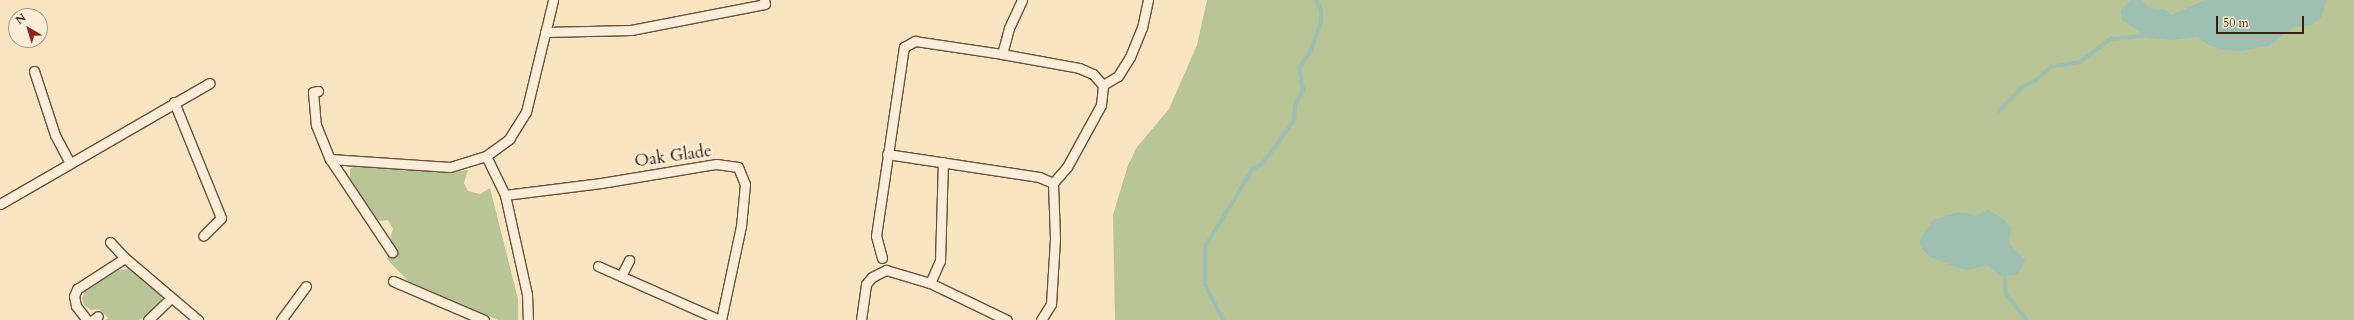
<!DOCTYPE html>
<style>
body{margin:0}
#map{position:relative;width:2354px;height:320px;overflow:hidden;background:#f9e4c1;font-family:Cardo,serif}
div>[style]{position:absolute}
.green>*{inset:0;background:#b9c596}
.water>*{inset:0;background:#9ebfb1}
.stream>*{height:3.5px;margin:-1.75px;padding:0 1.75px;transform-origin:1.75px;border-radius:1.75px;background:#9ebfb1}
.roads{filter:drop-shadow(1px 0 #66523e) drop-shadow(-1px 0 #66523e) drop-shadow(0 1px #66523e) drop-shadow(0 -1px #66523e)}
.minor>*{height:9px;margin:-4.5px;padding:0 4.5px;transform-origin:4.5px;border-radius:4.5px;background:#fbedd7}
span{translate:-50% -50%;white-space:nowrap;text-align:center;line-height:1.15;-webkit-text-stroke:4px #fbedd7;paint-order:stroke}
.street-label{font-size:17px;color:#352112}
.north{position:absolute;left:8px;top:8px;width:40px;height:40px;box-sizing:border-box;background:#fbedd7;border:1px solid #ac9b88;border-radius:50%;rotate:322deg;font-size:11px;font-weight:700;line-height:16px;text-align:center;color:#352112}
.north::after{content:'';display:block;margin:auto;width:14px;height:18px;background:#8f2418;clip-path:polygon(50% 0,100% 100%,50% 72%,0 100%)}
.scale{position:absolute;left:2216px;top:16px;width:88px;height:18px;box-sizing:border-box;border:2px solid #352112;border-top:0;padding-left:5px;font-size:12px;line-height:14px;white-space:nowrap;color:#352112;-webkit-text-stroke:3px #fbedd7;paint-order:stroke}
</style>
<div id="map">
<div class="green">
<i style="clip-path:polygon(1207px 0,2354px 0,2354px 320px,1115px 320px,1113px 215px,1128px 165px,1137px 147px,1169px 109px,1197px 45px)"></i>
<i style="clip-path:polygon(374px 164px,440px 173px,468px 170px,464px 183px,468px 191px,480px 194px,490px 188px,518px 299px,518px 320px,498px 320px,409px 282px,387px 259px,392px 249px,391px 235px,393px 229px,388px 220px,380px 221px,373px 217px,350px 178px,350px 169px,357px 165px)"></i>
<i style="clip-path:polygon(129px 269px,134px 270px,162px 295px,161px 303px,152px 312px,139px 320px,106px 320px,108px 318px,99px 309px,91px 310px,84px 305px,82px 298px,85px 291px,119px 270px)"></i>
</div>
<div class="water">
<i style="clip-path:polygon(2131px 0,2142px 0,2150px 8px,2164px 9px,2172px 15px,2205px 0,2327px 0,2321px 18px,2312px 25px,2294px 27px,2269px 46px,2240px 51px,2224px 50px,2207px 44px,2198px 37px,2172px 40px,2148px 38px,2122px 20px,2121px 10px)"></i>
<i style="clip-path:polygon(1988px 210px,2003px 219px,2011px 228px,2009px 243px,2025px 260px,2021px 270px,2016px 275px,2001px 276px,1987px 265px,1968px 270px,1961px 269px,1930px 257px,1920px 246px,1920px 239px,1933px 220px,1955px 213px,1964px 212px,1975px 216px)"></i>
</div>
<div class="stream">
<i style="left:1999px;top:111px;width:33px;rotate:-46deg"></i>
<i style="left:2022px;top:87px;width:14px;rotate:-25deg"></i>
<i style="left:2035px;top:81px;width:21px;rotate:-41deg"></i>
<i style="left:2051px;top:67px;width:29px;rotate:-10deg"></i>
<i style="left:2080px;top:62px;width:39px;rotate:-37deg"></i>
<i style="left:2111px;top:39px;width:33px;rotate:-5deg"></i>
<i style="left:2005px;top:277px;width:17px;rotate:87deg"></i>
<i style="left:2006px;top:294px;width:33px;rotate:51deg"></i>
<i style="left:1223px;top:320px;width:39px;rotate:-117deg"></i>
<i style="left:1205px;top:285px;width:38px;rotate:-90deg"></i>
<i style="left:1205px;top:247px;width:92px;rotate:-58.4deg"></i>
<i style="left:1253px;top:169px;width:12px;rotate:-31deg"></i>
<i style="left:1263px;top:163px;width:52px;rotate:-53.6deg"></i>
<i style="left:1294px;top:121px;width:16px;rotate:-86deg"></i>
<i style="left:1295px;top:105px;width:17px;rotate:-62deg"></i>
<i style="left:1303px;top:90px;width:22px;rotate:-100deg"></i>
<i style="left:1299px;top:68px;width:19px;rotate:-54deg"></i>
<i style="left:1310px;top:53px;width:33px;rotate:-70deg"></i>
<i style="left:1321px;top:22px;width:11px;rotate:-90deg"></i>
<i style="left:1321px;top:11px;width:12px;rotate:-114deg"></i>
</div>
<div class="roads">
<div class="minor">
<i style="left:1022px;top:0;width:31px;rotate:115deg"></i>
<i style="left:1009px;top:28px;width:27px;rotate:105deg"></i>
<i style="left:1002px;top:54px;width:78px;rotate:10.3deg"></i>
<i style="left:1079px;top:68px;width:15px;rotate:23deg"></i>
<i style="left:1093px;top:74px;width:15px;rotate:48deg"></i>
<i style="left:1103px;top:85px;width:17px;rotate:-31deg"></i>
<i style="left:1118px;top:76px;width:22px;rotate:-58deg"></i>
<i style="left:1130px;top:57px;width:31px;rotate:-68deg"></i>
<i style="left:1142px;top:28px;width:29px;rotate:-78deg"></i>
<i style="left:545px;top:32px;width:86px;rotate:-1.3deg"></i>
<i style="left:631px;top:30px;width:136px;rotate:-11deg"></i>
<i style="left:765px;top:4px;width:4px;rotate:-104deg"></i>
<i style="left:34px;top:71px;width:67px;rotate:71.8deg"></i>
<i style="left:55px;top:135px;width:32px;rotate:62deg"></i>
<i style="left:318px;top:91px;width:5px;rotate:169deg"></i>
<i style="left:313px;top:92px;width:33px;rotate:85deg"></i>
<i style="left:316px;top:125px;width:37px;rotate:68deg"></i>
<i style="left:330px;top:159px;width:120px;rotate:3.8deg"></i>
<i style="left:450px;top:167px;width:38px;rotate:-17deg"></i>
<i style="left:486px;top:156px;width:29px;rotate:-36deg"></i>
<i style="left:509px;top:139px;width:32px;rotate:-58deg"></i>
<i style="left:526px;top:112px;width:115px;rotate:-76.4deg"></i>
<i style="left:174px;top:102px;width:125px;rotate:67.9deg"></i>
<i style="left:221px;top:218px;width:25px;rotate:135deg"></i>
<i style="left:887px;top:154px;width:154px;rotate:8.6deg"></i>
<i style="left:1039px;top:177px;width:15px;rotate:23deg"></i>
<i style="left:486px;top:156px;width:43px;rotate:64deg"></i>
<i style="left:505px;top:195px;width:101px;rotate:77.5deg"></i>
<i style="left:527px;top:294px;width:26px;rotate:88deg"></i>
<i style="left:330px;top:159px;width:112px;rotate:56.3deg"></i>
<i style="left:505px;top:195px;width:97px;rotate:-7.1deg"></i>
<i style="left:601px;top:183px;width:117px;rotate:-9.4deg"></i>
<i style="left:716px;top:164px;width:22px;rotate:8deg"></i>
<i style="left:738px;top:167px;width:18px;rotate:68deg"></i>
<i style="left:745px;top:184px;width:42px;rotate:95.4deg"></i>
<i style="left:741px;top:226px;width:96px;rotate:102deg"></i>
<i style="left:0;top:204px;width:242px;rotate:-30deg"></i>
<i style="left:110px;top:242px;width:22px;rotate:47deg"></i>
<i style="left:125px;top:258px;width:96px;rotate:40.3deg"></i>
<i style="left:882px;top:258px;width:23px;rotate:-105deg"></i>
<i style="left:876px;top:236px;width:191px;rotate:-81.6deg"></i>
<i style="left:904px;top:47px;width:13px;rotate:-29deg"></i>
<i style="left:915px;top:41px;width:88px;rotate:8.5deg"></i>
<i style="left:598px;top:266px;width:133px;rotate:23.9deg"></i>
<i style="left:621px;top:276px;width:18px;rotate:-63deg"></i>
<i style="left:393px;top:281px;width:99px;rotate:23.2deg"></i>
<i style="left:930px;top:283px;width:24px;rotate:-66deg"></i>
<i style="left:940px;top:261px;width:99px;rotate:-88.3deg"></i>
<i style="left:87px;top:320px;width:18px;rotate:-128deg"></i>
<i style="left:76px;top:306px;width:10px;rotate:-101deg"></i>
<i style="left:74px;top:296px;width:8px;rotate:-67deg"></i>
<i style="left:77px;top:289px;width:57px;rotate:-32.9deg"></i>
<i style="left:93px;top:320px;width:6px;rotate:-39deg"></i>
<i style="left:148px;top:320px;width:32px;rotate:-44deg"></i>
<i style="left:281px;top:320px;width:42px;rotate:-53.7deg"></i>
<i style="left:861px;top:320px;width:36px;rotate:-82deg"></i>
<i style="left:866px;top:284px;width:9px;rotate:-49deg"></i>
<i style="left:872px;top:277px;width:16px;rotate:-27deg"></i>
<i style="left:886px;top:270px;width:46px;rotate:16.5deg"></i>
<i style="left:930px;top:283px;width:85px;rotate:25.7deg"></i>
<i style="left:1041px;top:320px;width:19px;rotate:-58deg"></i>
<i style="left:1051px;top:304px;width:66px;rotate:-86.5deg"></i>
<i style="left:1055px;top:238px;width:55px;rotate:-92.1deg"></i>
<i style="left:1053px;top:183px;width:21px;rotate:-49deg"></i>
<i style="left:1067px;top:167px;width:71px;rotate:-61.3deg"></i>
<i style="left:1101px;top:105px;width:20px;rotate:-84deg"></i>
</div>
</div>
<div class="street-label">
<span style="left:673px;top:156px;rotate:-8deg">Oak Glade</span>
</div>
<div class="north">N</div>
<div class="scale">50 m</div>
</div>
